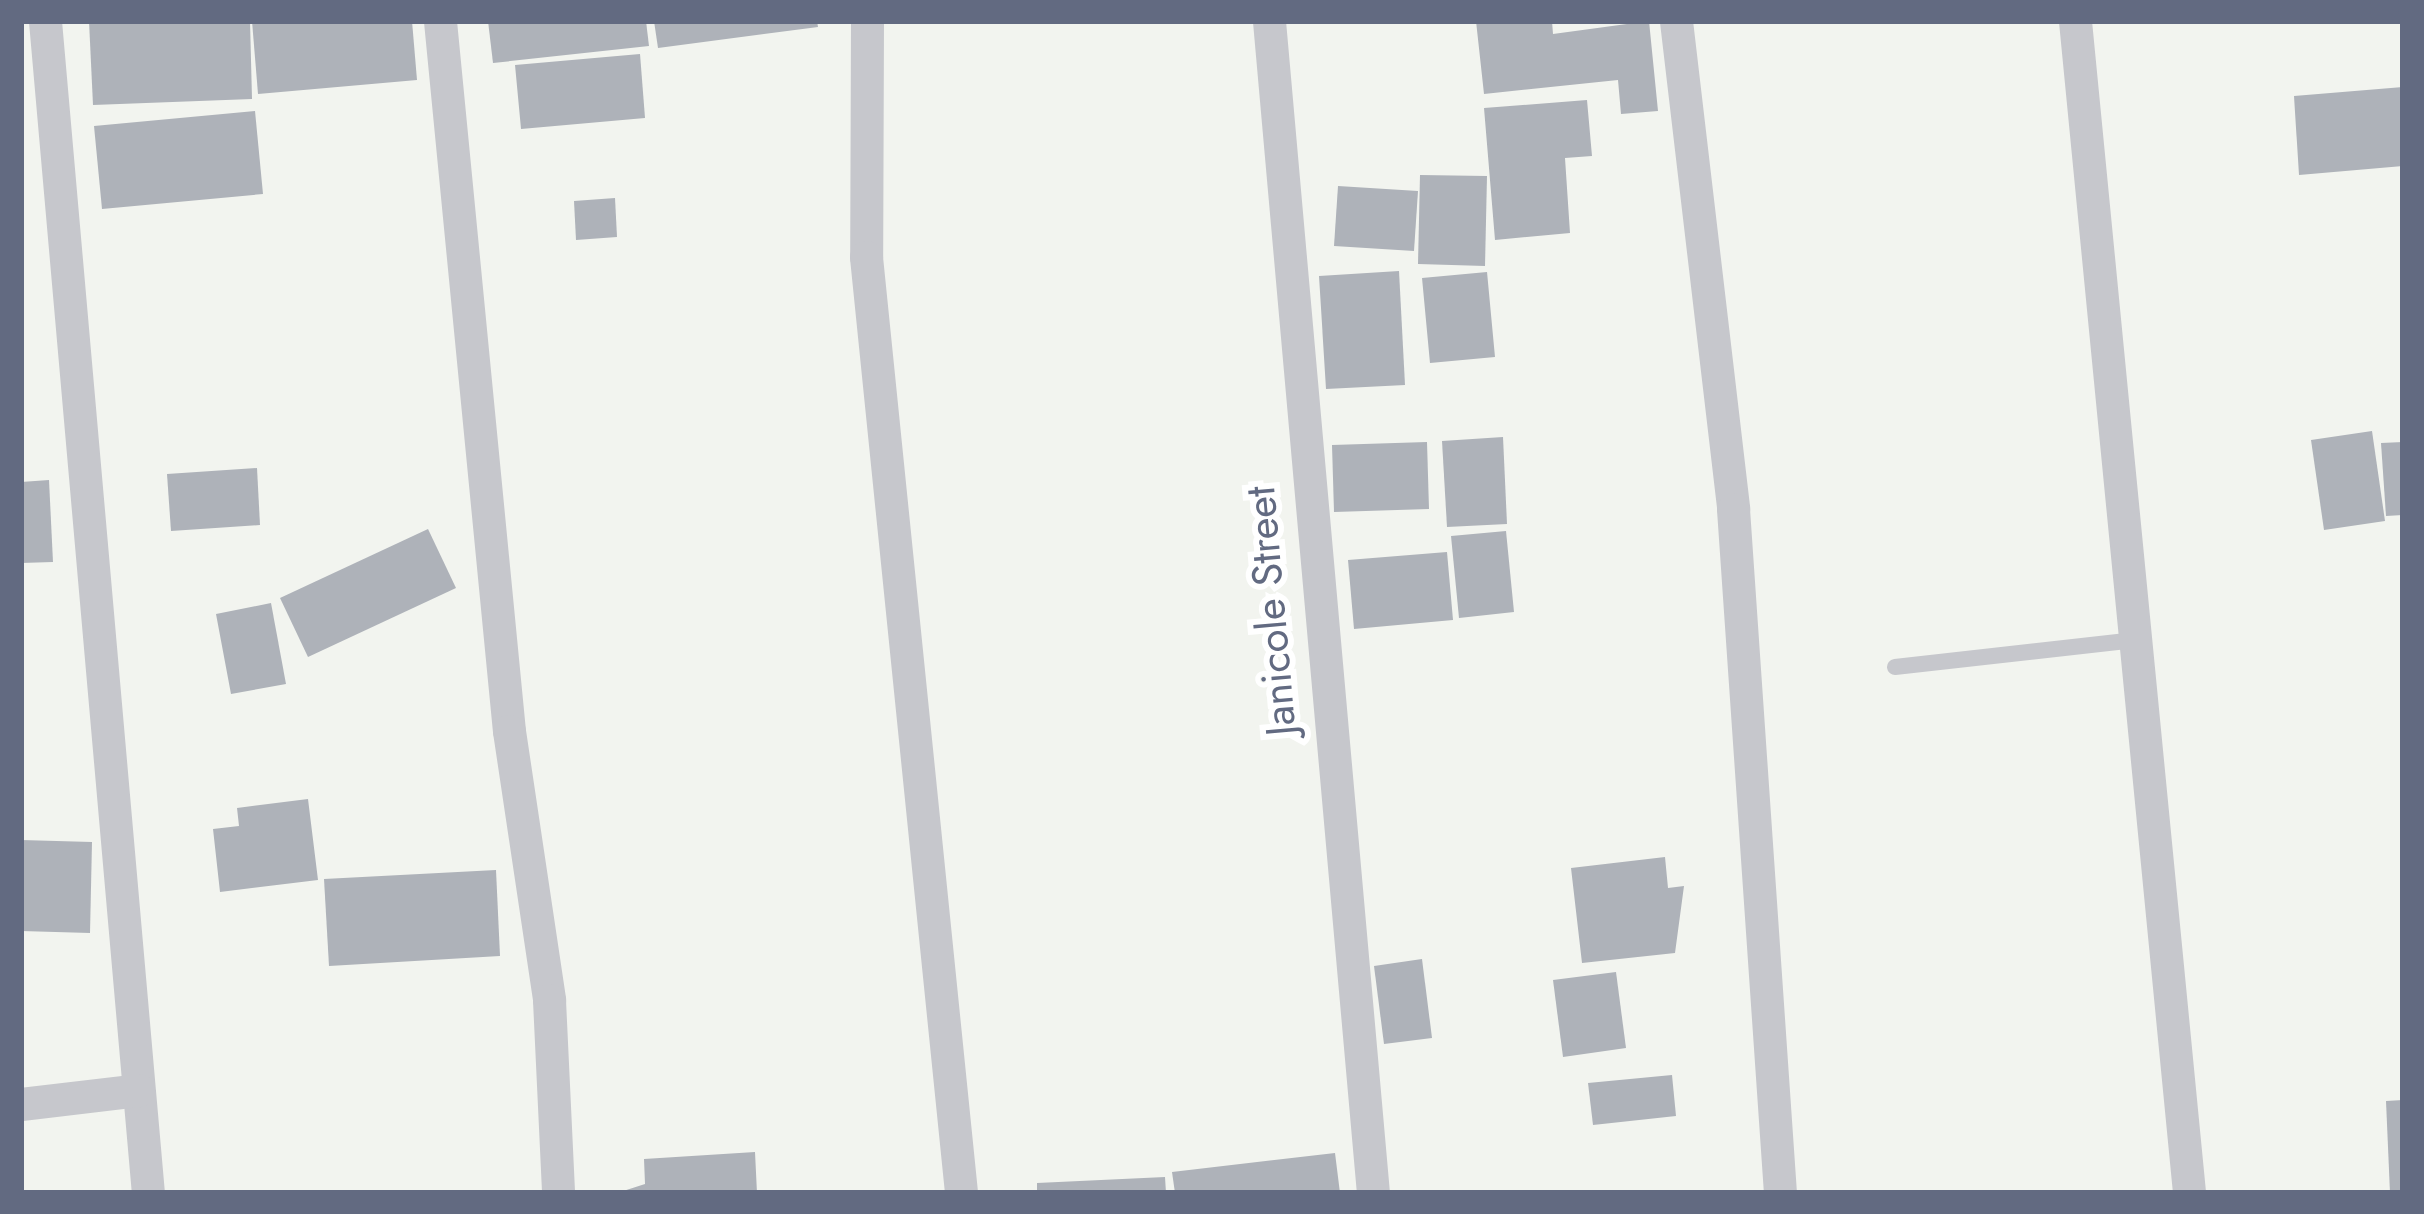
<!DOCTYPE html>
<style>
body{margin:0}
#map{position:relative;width:2424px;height:1214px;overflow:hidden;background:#f2f4ef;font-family:Jost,sans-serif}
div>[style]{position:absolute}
.building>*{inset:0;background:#aeb2b9}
.lane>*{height:16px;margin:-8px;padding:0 8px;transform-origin:8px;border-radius:8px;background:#c6c7cc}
.street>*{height:33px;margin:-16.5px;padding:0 16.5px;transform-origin:16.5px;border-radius:16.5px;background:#c6c7cc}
span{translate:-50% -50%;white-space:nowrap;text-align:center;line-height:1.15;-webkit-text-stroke:12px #fff;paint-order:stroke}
.street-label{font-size:42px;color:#626a81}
.frame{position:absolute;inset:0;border:24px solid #626a81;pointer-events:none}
</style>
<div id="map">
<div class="building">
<i style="clip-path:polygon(89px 21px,250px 21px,252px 99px,93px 105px)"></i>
<i style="clip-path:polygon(252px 21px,412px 21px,417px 80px,258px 94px)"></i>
<i style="clip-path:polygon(488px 21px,646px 21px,649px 46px,493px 63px)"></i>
<i style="clip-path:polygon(654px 21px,817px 21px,818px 27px,658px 48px)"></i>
<i style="clip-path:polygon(1476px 21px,1552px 21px,1553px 34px,1649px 21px,1658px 111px,1621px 114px,1618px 80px,1484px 94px)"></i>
<i style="clip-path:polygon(640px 54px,645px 118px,521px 129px,515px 65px)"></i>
<i style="clip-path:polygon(2403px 87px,2403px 166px,2299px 175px,2294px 96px)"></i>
<i style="clip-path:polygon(1587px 100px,1592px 156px,1565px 158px,1570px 233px,1495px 240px,1484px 108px)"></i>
<i style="clip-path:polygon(255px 111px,263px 194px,102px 209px,94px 126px)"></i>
<i style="clip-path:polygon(1420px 175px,1487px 176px,1485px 266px,1418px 264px)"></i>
<i style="clip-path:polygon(1338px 186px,1418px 191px,1414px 251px,1334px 246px)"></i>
<i style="clip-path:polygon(615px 198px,617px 237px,576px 240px,574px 201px)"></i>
<i style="clip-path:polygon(1399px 271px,1405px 385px,1326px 389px,1319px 276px)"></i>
<i style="clip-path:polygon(1487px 272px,1495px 357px,1430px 363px,1422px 278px)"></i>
<i style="clip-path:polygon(2372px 431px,2385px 521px,2324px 530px,2311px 440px)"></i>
<i style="clip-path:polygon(1503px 437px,1507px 524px,1447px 527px,1442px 441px)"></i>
<i style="clip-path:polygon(1427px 442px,1429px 509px,1334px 512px,1332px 445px)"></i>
<i style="clip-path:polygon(2403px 442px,2403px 515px,2386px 516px,2381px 443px)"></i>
<i style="clip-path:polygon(257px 468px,260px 525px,171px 531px,167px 474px)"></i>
<i style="clip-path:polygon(49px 480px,53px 562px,21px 563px,21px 482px)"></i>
<i style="clip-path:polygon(428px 529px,456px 588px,308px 657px,280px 598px)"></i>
<i style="clip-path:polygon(1506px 531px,1514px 612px,1459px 618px,1451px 536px)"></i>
<i style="clip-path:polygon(1447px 552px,1453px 620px,1354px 629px,1348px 560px)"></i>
<i style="clip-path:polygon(271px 603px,286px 684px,231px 694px,216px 614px)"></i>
<i style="clip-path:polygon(308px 799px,318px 880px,220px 892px,213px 829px,239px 826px,237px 808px)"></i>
<i style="clip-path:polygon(21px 840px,92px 842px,90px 933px,21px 931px)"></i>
<i style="clip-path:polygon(1665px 857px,1668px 888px,1684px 886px,1675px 953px,1582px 963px,1571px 868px)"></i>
<i style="clip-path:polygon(496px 870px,500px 956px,329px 966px,324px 879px)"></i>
<i style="clip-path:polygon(1422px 959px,1432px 1038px,1384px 1044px,1374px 966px)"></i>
<i style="clip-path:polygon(1616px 972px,1626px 1048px,1563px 1057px,1553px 980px)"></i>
<i style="clip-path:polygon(1672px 1075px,1676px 1116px,1593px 1125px,1588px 1083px)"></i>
<i style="clip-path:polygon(2403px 1100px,2403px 1193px,2390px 1193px,2386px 1101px)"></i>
<i style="clip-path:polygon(755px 1152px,757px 1193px,617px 1193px,645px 1184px,644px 1159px)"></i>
<i style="clip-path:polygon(1335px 1153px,1340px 1193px,1175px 1193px,1172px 1172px)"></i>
<i style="clip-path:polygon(1165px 1177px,1166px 1193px,1037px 1193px,1037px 1183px)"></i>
</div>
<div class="lane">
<i style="left:1895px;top:667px;width:244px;rotate:-6.4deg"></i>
</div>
<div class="street">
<i style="left:45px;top:21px;width:1177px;rotate:84.98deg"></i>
<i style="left:440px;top:21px;width:713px;rotate:84.45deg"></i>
<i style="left:509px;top:731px;width:272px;rotate:81.5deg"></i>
<i style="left:549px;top:1000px;width:193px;rotate:87.3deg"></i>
<i style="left:867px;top:21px;width:236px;rotate:90.2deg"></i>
<i style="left:866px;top:257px;width:941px;rotate:84.2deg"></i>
<i style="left:1269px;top:21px;width:1177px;rotate:84.93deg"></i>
<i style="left:1676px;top:21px;width:491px;rotate:83.3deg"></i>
<i style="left:1733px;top:509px;width:686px;rotate:86.07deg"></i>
<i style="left:2075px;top:21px;width:1178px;rotate:84.44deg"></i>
<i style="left:21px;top:1104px;width:118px;rotate:-6.8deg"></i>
</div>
<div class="street-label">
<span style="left:1271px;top:611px;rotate:-95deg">Janicole Street</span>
</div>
<div class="frame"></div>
</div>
